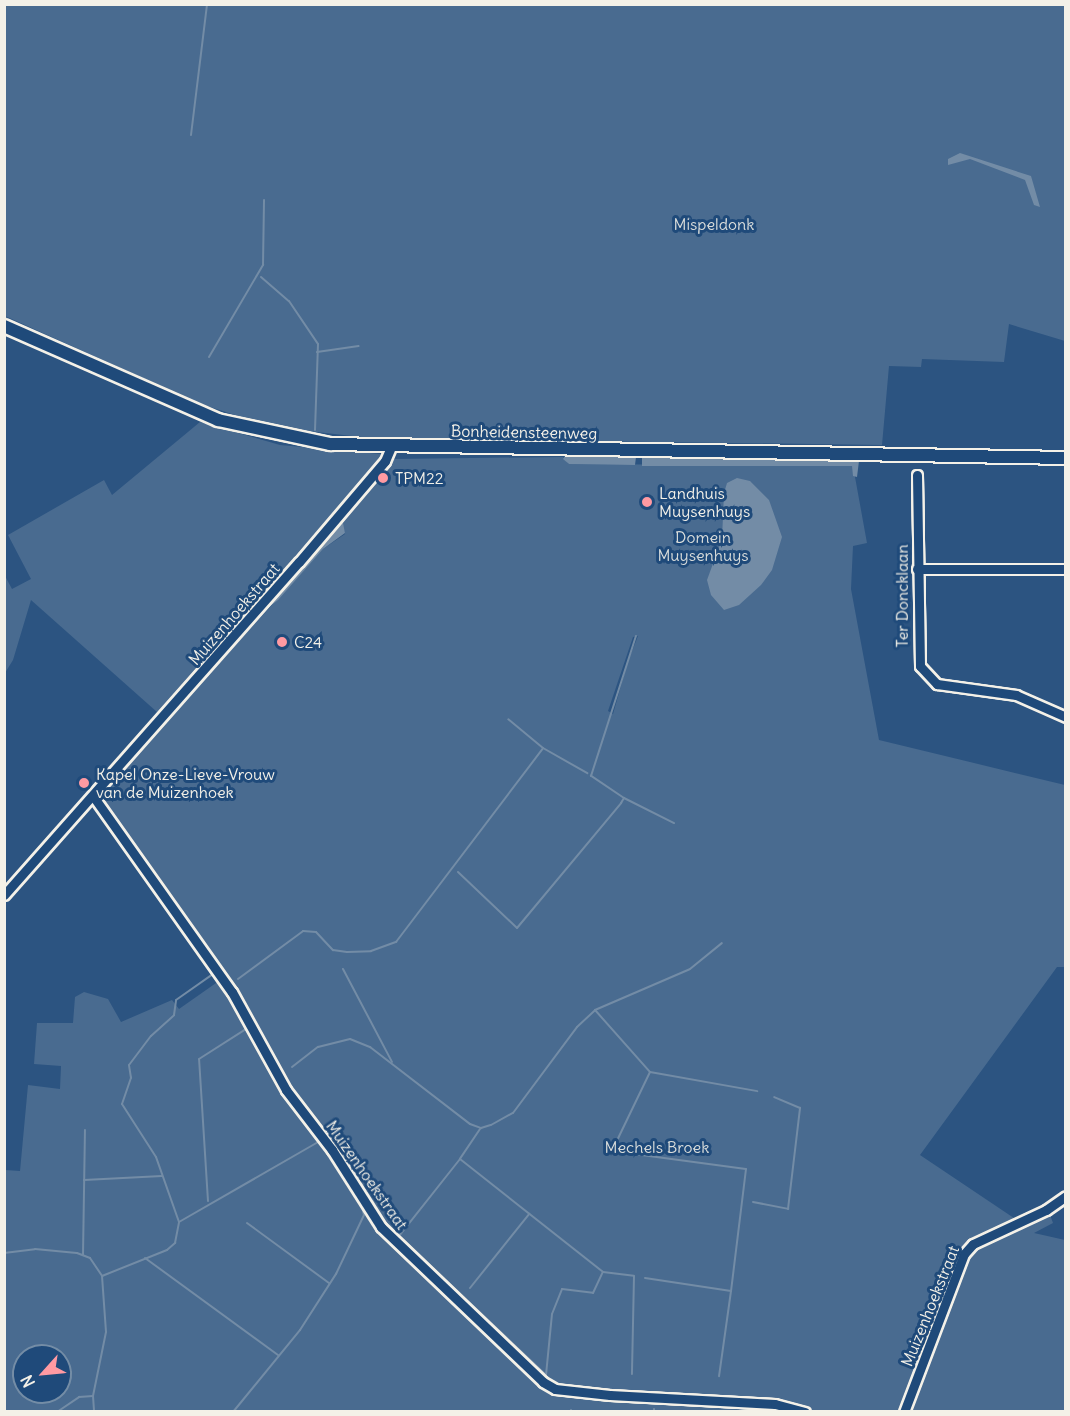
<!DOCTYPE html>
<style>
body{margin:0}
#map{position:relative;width:1070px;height:1416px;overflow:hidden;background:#2c5481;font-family:Delius,sans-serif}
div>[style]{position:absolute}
.green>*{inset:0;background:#496b90}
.water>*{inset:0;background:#738ca6}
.stream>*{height:2px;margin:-1px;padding:0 1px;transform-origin:1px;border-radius:1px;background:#738ca6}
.roads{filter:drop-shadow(2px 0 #f4f1e8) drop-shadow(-2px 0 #f4f1e8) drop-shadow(0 2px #f4f1e8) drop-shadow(0 -2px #f4f1e8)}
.street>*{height:9px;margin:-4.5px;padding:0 4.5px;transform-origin:4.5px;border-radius:4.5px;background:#1f4a7a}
.secondary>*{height:12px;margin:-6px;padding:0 6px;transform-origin:6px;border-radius:6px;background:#1f4a7a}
.dots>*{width:16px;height:16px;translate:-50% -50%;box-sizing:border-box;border:3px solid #1f4a7a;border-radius:50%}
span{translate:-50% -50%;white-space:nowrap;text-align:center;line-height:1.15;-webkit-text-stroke:6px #1f4a7a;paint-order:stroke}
.park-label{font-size:16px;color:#dadddb}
.street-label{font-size:16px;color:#f4f1e8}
.poi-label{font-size:16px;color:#f4f1e8}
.left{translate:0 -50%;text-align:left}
.frame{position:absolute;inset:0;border:6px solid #f4f1e8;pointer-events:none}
.north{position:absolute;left:12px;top:1344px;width:60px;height:60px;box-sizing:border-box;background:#1f4a7a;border:2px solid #748da6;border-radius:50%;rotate:243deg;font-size:16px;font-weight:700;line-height:24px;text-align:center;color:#f4f1e8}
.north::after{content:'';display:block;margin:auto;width:21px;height:27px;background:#ff9aa2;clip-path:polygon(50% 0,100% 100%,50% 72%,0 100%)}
</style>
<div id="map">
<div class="green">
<i style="clip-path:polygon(5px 5px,1065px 5px,1065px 341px,1009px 324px,1004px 362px,922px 359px,921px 367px,889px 366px,882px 445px,370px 438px,290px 429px,238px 416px,201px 404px,5px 316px)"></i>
<i style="clip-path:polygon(200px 422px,280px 445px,381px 454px,379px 461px,157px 712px,31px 600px,13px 660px,5px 673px,4px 574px,12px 589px,31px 579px,8px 535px,104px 480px,112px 495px)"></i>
<i style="clip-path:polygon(evenodd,563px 457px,569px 464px,853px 466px,867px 543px,853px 546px,851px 589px,879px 740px,1065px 785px,1065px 967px,1057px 967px,920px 1155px,1023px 1224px,1049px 1212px,1053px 1223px,1034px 1233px,1065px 1240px,1065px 1411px,5px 1412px,5px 1170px,20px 1171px,28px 1085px,60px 1089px,61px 1066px,34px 1064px,37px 1023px,73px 1023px,75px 997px,84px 992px,108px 999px,121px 1022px,172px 1000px,179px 1009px,226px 976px,99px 795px,323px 549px,345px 534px,341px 518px,392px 459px,563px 457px,638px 636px,628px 661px,613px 714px,608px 711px,633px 637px,638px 636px,563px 457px,24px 1356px,60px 1356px,60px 1392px,24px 1392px,24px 1356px)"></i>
</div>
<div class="water">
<i style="clip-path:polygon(960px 153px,1031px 176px,1040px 207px,1034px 205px,1025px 180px,970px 159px,948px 165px,948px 159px)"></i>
<i style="clip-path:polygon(565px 456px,636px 457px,635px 465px,569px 464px,563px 459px)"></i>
<i style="clip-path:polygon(642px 457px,834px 460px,859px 461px,857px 477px,853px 476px,852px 466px,642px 466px)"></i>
<i style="clip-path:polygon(737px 478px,750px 481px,769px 500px,782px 537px,772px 570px,761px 585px,739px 605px,724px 610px,711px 595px,707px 580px,722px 539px,724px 493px,727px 483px)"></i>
<i style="clip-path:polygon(342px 518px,345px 533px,323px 549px,278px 600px,264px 611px,261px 608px)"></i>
</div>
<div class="stream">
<i style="left:191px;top:135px;width:132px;rotate:-83deg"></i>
<i style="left:261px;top:277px;width:37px;rotate:41deg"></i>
<i style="left:289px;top:301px;width:52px;rotate:56deg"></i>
<i style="left:318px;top:344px;width:86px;rotate:92deg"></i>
<i style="left:317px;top:352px;width:42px;rotate:-8.1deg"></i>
<i style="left:209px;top:357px;width:107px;rotate:-59.6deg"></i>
<i style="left:263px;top:265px;width:65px;rotate:-89.1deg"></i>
<i style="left:543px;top:748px;width:51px;rotate:29.6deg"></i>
<i style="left:624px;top:798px;width:56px;rotate:26.6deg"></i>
<i style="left:458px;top:872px;width:81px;rotate:43.5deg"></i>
<i style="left:517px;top:928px;width:163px;rotate:-50.2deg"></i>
<i style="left:621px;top:803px;width:6px;rotate:-59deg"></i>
<i style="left:624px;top:798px;width:40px;rotate:-146deg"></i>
<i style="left:591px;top:776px;width:147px;rotate:-72.2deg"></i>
<i style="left:343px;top:969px;width:105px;rotate:62.2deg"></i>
<i style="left:238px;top:979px;width:81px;rotate:-36.4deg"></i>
<i style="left:303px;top:931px;width:13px;rotate:4deg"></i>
<i style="left:316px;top:932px;width:25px;rotate:47deg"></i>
<i style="left:333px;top:950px;width:14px;rotate:8deg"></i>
<i style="left:347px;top:952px;width:24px;rotate:-2deg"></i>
<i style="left:371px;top:951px;width:27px;rotate:-20deg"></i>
<i style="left:396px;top:942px;width:243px;rotate:-52.8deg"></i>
<i style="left:543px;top:748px;width:45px;rotate:-140.4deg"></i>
<i style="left:234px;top:1005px;width:19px;rotate:65deg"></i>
<i style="left:595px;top:1010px;width:83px;rotate:48.4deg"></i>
<i style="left:650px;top:1072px;width:88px;rotate:115.7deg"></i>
<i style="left:612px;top:1151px;width:135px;rotate:7.7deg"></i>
<i style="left:746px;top:1169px;width:123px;rotate:97deg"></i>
<i style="left:292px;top:1067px;width:33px;rotate:-38deg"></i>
<i style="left:318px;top:1047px;width:33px;rotate:-14deg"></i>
<i style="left:350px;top:1039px;width:22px;rotate:22deg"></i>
<i style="left:370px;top:1047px;width:126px;rotate:37.6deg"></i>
<i style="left:470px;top:1124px;width:12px;rotate:20deg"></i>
<i style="left:481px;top:1128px;width:10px;rotate:-17deg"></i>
<i style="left:491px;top:1125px;width:25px;rotate:-29deg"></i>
<i style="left:513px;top:1113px;width:107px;rotate:-53.3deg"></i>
<i style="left:577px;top:1027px;width:25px;rotate:-43deg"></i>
<i style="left:595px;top:1010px;width:103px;rotate:-23.3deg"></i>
<i style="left:690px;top:969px;width:41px;rotate:-39.1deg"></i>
<i style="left:650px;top:1072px;width:109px;rotate:10.1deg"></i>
<i style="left:288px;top:1100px;width:39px;rotate:52deg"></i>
<i style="left:480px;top:1129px;width:36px;rotate:124deg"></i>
<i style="left:460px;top:1159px;width:182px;rotate:38.3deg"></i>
<i style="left:603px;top:1272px;width:31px;rotate:7deg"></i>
<i style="left:634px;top:1276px;width:98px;rotate:91.2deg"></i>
<i style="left:323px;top:1146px;width:15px;rotate:53deg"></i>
<i style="left:460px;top:1159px;width:98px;rotate:128.4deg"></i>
<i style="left:399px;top:1236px;width:202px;rotate:43.4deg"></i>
<i style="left:546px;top:1375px;width:61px;rotate:-84.4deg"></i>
<i style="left:552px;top:1314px;width:27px;rotate:-68deg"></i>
<i style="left:562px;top:1289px;width:31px;rotate:7deg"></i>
<i style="left:593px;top:1293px;width:23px;rotate:-65deg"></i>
<i style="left:84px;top:1180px;width:78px;rotate:-2.9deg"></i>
<i style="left:208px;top:1201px;width:142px;rotate:-93.6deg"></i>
<i style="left:199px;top:1059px;width:56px;rotate:-32.6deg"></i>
<i style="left:246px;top:1029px;width:64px;rotate:60.3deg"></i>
<i style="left:753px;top:1202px;width:36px;rotate:11deg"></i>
<i style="left:788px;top:1209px;width:102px;rotate:-83.2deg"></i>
<i style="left:800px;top:1108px;width:28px;rotate:-157deg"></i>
<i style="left:179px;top:1222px;width:163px;rotate:-29.9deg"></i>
<i style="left:247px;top:1223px;width:102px;rotate:36.2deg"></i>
<i style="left:4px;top:1253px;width:31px;rotate:-7deg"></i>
<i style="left:35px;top:1249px;width:42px;rotate:5.4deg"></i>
<i style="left:77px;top:1253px;width:14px;rotate:21deg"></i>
<i style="left:90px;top:1258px;width:22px;rotate:56deg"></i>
<i style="left:102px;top:1276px;width:56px;rotate:85.9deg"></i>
<i style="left:106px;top:1332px;width:65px;rotate:101.5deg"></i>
<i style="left:93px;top:1396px;width:16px;rotate:86deg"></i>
<i style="left:83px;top:1255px;width:125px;rotate:-89.1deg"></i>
<i style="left:145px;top:1258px;width:165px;rotate:36.1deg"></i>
<i style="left:102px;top:1276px;width:70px;rotate:-21.8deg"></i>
<i style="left:167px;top:1250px;width:11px;rotate:-41deg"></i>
<i style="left:175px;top:1243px;width:21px;rotate:-79deg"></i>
<i style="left:179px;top:1222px;width:69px;rotate:-109.5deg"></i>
<i style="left:156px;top:1157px;width:63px;rotate:-122.7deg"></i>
<i style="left:122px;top:1104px;width:28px;rotate:-71deg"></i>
<i style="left:131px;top:1078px;width:13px;rotate:-99deg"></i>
<i style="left:129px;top:1065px;width:36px;rotate:-53deg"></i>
<i style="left:151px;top:1036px;width:31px;rotate:-42deg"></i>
<i style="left:174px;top:1015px;width:15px;rotate:-82deg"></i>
<i style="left:176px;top:1000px;width:45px;rotate:-35.1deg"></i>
<i style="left:213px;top:974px;width:26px;rotate:53deg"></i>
<i style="left:645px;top:1278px;width:87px;rotate:8.6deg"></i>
<i style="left:731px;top:1291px;width:86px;rotate:98deg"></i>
<i style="left:470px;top:1288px;width:95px;rotate:-51.4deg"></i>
<i style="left:57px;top:1412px;width:27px;rotate:-34deg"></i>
<i style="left:79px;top:1397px;width:14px;rotate:-4deg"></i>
<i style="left:233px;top:1412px;width:106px;rotate:-50.7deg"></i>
<i style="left:300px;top:1330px;width:67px;rotate:-57.3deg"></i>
<i style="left:336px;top:1274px;width:65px;rotate:-64.6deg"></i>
<i style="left:364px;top:1215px;width:11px;rotate:-105deg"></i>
<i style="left:571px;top:1412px;width:2px;rotate:-90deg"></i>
<i style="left:654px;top:1412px;width:3px;rotate:-90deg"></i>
</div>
<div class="roads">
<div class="street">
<i style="left:917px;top:475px;width:191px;rotate:89.1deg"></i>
<i style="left:920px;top:666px;width:25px;rotate:47deg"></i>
<i style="left:937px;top:684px;width:80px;rotate:7.9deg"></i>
<i style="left:1016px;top:695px;width:55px;rotate:23.7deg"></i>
<i style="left:917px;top:569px;width:149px"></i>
<i style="left:93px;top:796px;width:240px;rotate:54.7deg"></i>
<i style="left:232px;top:992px;width:112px;rotate:61.1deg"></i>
<i style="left:286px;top:1090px;width:76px;rotate:52.5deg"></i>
<i style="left:332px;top:1150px;width:91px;rotate:57.5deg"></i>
<i style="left:381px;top:1227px;width:224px;rotate:43.7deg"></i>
<i style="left:543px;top:1382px;width:14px;rotate:30deg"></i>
<i style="left:555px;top:1389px;width:55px;rotate:6.2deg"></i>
<i style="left:610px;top:1395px;width:165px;rotate:3.1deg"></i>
<i style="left:775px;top:1404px;width:31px;rotate:15deg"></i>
<i style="left:4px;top:895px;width:445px;rotate:-48.5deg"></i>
<i style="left:299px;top:562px;width:133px;rotate:-49.6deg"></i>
<i style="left:385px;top:461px;width:15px;rotate:-67deg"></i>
<i style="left:904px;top:1412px;width:169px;rotate:-69.2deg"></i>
<i style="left:964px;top:1254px;width:13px;rotate:-48deg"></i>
<i style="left:973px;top:1244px;width:81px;rotate:-25deg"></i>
<i style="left:1046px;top:1210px;width:24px;rotate:-35deg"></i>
</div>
<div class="secondary">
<i style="left:4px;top:326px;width:234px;rotate:23.7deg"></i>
<i style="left:218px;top:420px;width:115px;rotate:12.1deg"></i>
<i style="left:330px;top:444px;width:736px;rotate:1.09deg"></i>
</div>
</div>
<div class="dots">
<i style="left:383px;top:478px;background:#ff9aa2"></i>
<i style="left:647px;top:502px;background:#ff9aa2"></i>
<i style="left:282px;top:642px;background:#ff9aa2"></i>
<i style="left:84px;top:783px;background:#ff9aa2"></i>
</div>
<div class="park-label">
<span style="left:714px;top:224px">Mispeldonk</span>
<span style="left:703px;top:546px">Domein<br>Muysenhuys</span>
<span style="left:657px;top:1147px">Mechels Broek</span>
</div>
<div class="street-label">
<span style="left:524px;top:432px;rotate:1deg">Bonheidensteenweg</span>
<span style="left:902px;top:596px;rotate:-90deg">Ter Doncklaan</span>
<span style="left:234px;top:614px;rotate:-49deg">Muizenhoekstraat</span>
<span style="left:367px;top:1175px;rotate:55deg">Muizenhoekstraat</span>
<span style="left:930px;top:1306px;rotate:-68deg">Muizenhoekstraat</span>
</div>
<div class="poi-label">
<span class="left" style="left:395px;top:478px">TPM22</span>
<span class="left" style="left:659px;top:502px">Landhuis<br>Muysenhuys</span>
<span class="left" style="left:294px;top:642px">C24</span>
<span class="left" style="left:96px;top:783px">Kapel Onze-Lieve-Vrouw<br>van de Muizenhoek</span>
</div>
<div class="frame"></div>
<div class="north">N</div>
</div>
